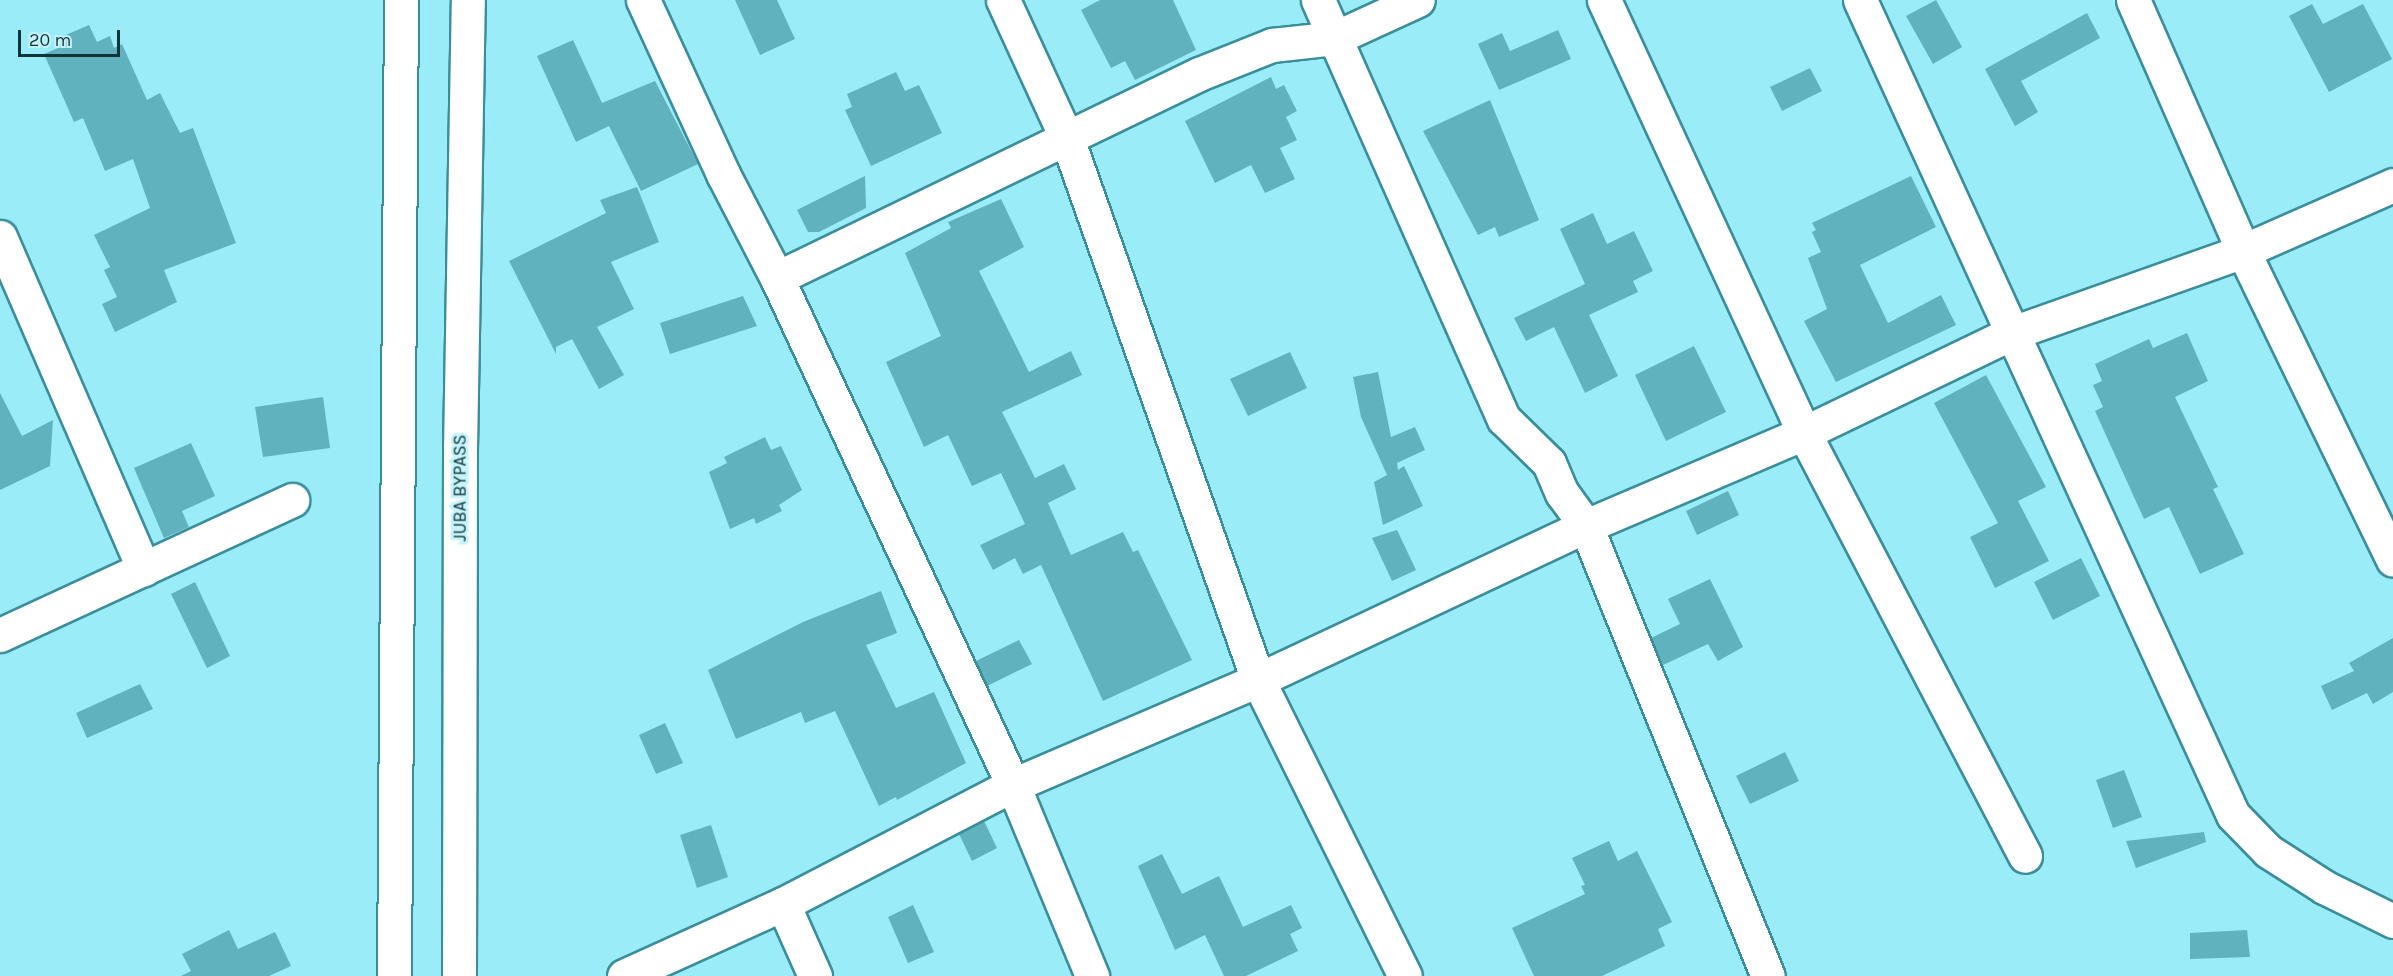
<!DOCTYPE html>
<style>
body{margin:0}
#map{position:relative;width:2393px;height:976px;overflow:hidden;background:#9aecf9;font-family:Karla,sans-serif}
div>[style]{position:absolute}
.building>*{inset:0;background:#60b2be}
.roads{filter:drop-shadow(2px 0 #3a8e9a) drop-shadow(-2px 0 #3a8e9a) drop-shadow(0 2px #3a8e9a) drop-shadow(0 -2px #3a8e9a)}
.minor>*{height:33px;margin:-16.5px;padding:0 16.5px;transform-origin:16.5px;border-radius:16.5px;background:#fff}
.primary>*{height:33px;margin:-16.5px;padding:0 16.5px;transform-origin:16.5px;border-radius:16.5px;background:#fff}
span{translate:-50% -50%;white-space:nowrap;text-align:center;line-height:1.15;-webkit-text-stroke:6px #c4f3fb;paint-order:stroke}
.street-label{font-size:18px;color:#113439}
.scale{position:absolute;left:18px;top:30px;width:102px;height:27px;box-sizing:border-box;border:3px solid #113439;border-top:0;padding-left:8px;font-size:18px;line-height:21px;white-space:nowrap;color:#113439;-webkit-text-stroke:4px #c4f3fb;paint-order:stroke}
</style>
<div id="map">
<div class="building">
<i style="clip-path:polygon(735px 0,777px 0,795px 39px,760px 55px)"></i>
<i style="clip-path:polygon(1100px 0,1173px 0,1196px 50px,1135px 80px,1125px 61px,1111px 68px,1081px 10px)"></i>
<i style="clip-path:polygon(1936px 0,1962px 47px,1933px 64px,1906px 16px)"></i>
<i style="clip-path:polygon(2312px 4px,2323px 24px,2363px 4px,2392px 59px,2329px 92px,2289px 16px)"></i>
<i style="clip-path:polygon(2087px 13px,2100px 38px,2021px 81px,2038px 112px,2015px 126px,1985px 69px)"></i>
<i style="clip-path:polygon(89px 25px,97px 42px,110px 36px,114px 48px,122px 44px,147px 100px,160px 93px,180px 133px,193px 128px,236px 243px,164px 270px,177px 302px,115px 332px,102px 304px,117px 297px,104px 270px,110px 267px,94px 235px,150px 208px,133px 159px,105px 171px,83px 118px,74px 122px,44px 54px,65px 45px,61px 37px)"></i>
<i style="clip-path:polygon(1558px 30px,1571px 59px,1499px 90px,1478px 44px,1502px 33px,1510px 51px)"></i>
<i style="clip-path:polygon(573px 40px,602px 103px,655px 81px,698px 164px,641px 191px,609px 126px,576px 142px,537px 56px)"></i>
<i style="clip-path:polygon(1810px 68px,1822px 91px,1782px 111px,1770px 87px)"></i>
<i style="clip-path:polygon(896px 72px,905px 91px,919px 85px,942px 133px,871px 166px,845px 110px,852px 107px,847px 94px)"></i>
<i style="clip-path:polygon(1271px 77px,1276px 89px,1284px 85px,1297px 111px,1286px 117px,1297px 140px,1280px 148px,1295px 179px,1265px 193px,1251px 165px,1215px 183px,1185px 121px)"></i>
<i style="clip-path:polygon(1490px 100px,1539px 220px,1499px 237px,1495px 227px,1478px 235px,1423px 131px)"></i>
<i style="clip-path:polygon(865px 176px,866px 208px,819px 232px,808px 232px,797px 210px)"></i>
<i style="clip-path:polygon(1911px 176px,1936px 227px,1860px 265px,1888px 323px,1941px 295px,1956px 325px,1836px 382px,1804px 321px,1827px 309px,1808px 258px,1821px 252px,1812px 232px,1816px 230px,1812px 223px)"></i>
<i style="clip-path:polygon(637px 187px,659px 242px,611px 262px,634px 309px,597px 327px,624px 375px,599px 389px,572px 339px,556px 347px,556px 354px,509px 261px,606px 213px,600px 200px)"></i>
<i style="clip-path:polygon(1001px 199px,1024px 247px,979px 271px,1029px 372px,1071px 351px,1082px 375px,1002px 412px,1035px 478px,1064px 464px,1076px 489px,1048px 503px,1071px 555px,1123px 532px,1133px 552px,1138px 550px,1192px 660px,1103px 701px,1041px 565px,1023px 574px,1015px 558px,993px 570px,980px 545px,1025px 524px,1001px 473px,972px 486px,948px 435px,924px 447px,886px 362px,941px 336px,905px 253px,951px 228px,948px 222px)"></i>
<i style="clip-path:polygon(1593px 213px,1607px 244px,1634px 231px,1653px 271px,1633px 281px,1638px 292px,1589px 315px,1618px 376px,1585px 393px,1554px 327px,1526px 341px,1514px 318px,1585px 284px,1560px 229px)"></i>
<i style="clip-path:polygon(743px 296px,757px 326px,670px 354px,660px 323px)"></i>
<i style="clip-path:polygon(2187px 333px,2208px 381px,2175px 397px,2218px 487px,2213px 489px,2244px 554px,2200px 574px,2169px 507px,2144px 519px,2095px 411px,2103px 407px,2093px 385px,2102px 381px,2095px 364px,2149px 339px,2153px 348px)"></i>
<i style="clip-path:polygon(1694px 346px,1726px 412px,1666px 441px,1635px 375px)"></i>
<i style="clip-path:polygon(1290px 352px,1307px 388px,1248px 416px,1230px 379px)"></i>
<i style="clip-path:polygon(1378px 372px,1391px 437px,1415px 427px,1425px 450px,1397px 463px,1398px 470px,1404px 466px,1423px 506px,1383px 525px,1374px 482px,1387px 475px,1361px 417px,1353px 377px)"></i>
<i style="clip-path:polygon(1986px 375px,2046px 487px,2018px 501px,2049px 561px,1995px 588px,1970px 537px,1998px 523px,1934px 403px)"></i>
<i style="clip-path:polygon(0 393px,22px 436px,53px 420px,50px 466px,0 490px)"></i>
<i style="clip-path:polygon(323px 397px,330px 448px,263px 457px,255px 407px)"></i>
<i style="clip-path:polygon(765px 437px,771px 450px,781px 446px,802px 490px,779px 505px,782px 511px,756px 524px,754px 518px,730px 529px,709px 472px,727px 463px,724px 457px)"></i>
<i style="clip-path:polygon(191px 443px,215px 496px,182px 511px,189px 527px,164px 538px,134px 468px)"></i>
<i style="clip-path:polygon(1728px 491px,1739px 515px,1697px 535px,1686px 511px)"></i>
<i style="clip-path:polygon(1397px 530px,1416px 570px,1392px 581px,1372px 538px)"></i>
<i style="clip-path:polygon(2081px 558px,2100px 596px,2053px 620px,2034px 582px)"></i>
<i style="clip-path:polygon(1710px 579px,1743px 647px,1718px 661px,1708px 644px,1663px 665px,1651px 638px,1680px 624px,1668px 599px)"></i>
<i style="clip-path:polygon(195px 582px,230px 656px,207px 668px,171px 594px)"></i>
<i style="clip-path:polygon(881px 591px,897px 633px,866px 645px,896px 708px,934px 692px,966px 763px,897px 800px,896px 797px,879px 806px,835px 711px,805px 723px,801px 712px,736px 739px,708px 670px,803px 622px)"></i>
<i style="clip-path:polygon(2393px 638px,2393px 692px,2373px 704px,2367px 693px,2332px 710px,2321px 686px,2354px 671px,2349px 663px)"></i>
<i style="clip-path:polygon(1019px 640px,1032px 664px,987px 686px,976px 661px)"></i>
<i style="clip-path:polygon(140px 684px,153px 709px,87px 738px,76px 713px)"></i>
<i style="clip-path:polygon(665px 723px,683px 763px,656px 774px,639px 735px)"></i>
<i style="clip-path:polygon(1785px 752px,1799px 781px,1750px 804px,1736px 776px)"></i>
<i style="clip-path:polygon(2124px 770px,2142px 817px,2113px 828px,2096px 780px)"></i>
<i style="clip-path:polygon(984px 821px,997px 848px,972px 861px,959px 834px)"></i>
<i style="clip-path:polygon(711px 825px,728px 877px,697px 888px,680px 835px)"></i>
<i style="clip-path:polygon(2204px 832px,2206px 842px,2136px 868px,2126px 841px)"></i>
<i style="clip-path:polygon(1609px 841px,1618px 861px,1637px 851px,1672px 922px,1658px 929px,1665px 946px,1602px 976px,1534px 976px,1512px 928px,1585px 894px,1581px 886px,1585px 885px,1572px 858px)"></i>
<i style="clip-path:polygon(1162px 854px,1182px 894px,1219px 876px,1243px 927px,1291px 905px,1302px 928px,1290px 934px,1298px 951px,1246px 976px,1224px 976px,1205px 935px,1175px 950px,1138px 866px)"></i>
<i style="clip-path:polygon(913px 905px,934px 952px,908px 963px,888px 917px)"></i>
<i style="clip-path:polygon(229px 930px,238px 949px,275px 932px,291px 966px,269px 976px,181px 976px,191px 971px,182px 954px)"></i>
<i style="clip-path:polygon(2247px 930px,2250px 957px,2190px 959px,2190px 933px)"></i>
</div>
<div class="roads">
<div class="minor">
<i style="left:643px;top:0;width:192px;rotate:65.3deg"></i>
<i style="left:723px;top:174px;width:117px;rotate:62.6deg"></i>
<i style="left:777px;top:278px;width:469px;rotate:-25.8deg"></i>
<i style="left:1199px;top:74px;width:79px;rotate:-21.7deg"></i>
<i style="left:1272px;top:45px;width:63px;rotate:-6.3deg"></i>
<i style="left:1335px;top:38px;width:91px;rotate:-24.6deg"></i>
<i style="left:1003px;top:0;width:155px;rotate:65.3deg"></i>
<i style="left:1068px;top:141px;width:572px;rotate:70.58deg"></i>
<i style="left:1258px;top:680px;width:330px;rotate:63.6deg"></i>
<i style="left:1318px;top:0;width:458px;rotate:66.1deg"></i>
<i style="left:1504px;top:419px;width:63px;rotate:44.4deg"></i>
<i style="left:1549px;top:463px;width:33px;rotate:67deg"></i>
<i style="left:1562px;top:493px;width:41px;rotate:54deg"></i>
<i style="left:1586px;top:526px;width:485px;rotate:68deg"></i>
<i style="left:1604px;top:0;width:477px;rotate:65.2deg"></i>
<i style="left:1804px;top:433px;width:477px;rotate:62.4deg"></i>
<i style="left:1860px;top:0;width:896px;rotate:65.41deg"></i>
<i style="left:2233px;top:815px;width:50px;rotate:45.8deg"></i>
<i style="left:2268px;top:851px;width:67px;rotate:32.7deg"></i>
<i style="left:2324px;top:887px;width:77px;rotate:26.2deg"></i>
<i style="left:2133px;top:0;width:274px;rotate:66.3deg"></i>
<i style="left:2243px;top:251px;width:343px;rotate:64.1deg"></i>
<i style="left:0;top:237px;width:362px;rotate:66.6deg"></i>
<i style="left:777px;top:278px;width:559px;rotate:65.04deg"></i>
<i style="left:1013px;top:785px;width:207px;rotate:67.5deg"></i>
<i style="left:0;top:635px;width:322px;rotate:-24.8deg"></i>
<i style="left:783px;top:904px;width:79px;rotate:66deg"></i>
<i style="left:624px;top:976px;width:175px;rotate:-24.4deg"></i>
<i style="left:783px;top:904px;width:259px;rotate:-27.4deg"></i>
<i style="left:1013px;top:785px;width:267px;rotate:-23.2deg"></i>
<i style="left:1258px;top:680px;width:362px;rotate:-25.2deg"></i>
<i style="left:1586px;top:526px;width:237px;rotate:-23.1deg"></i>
<i style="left:1804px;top:433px;width:231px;rotate:-25.7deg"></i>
<i style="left:2012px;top:333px;width:245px;rotate:-19.5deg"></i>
<i style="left:2243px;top:251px;width:164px;rotate:-23.7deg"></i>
</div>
<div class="primary">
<i style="left:394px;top:976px;width:976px;rotate:-89.59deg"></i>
<i style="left:459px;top:976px;width:527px;rotate:-89.89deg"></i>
<i style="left:460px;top:449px;width:449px;rotate:-89deg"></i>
</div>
</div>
<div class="street-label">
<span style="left:460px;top:488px;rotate:-90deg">JUBA BYPASS</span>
</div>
<div class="scale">20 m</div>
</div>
